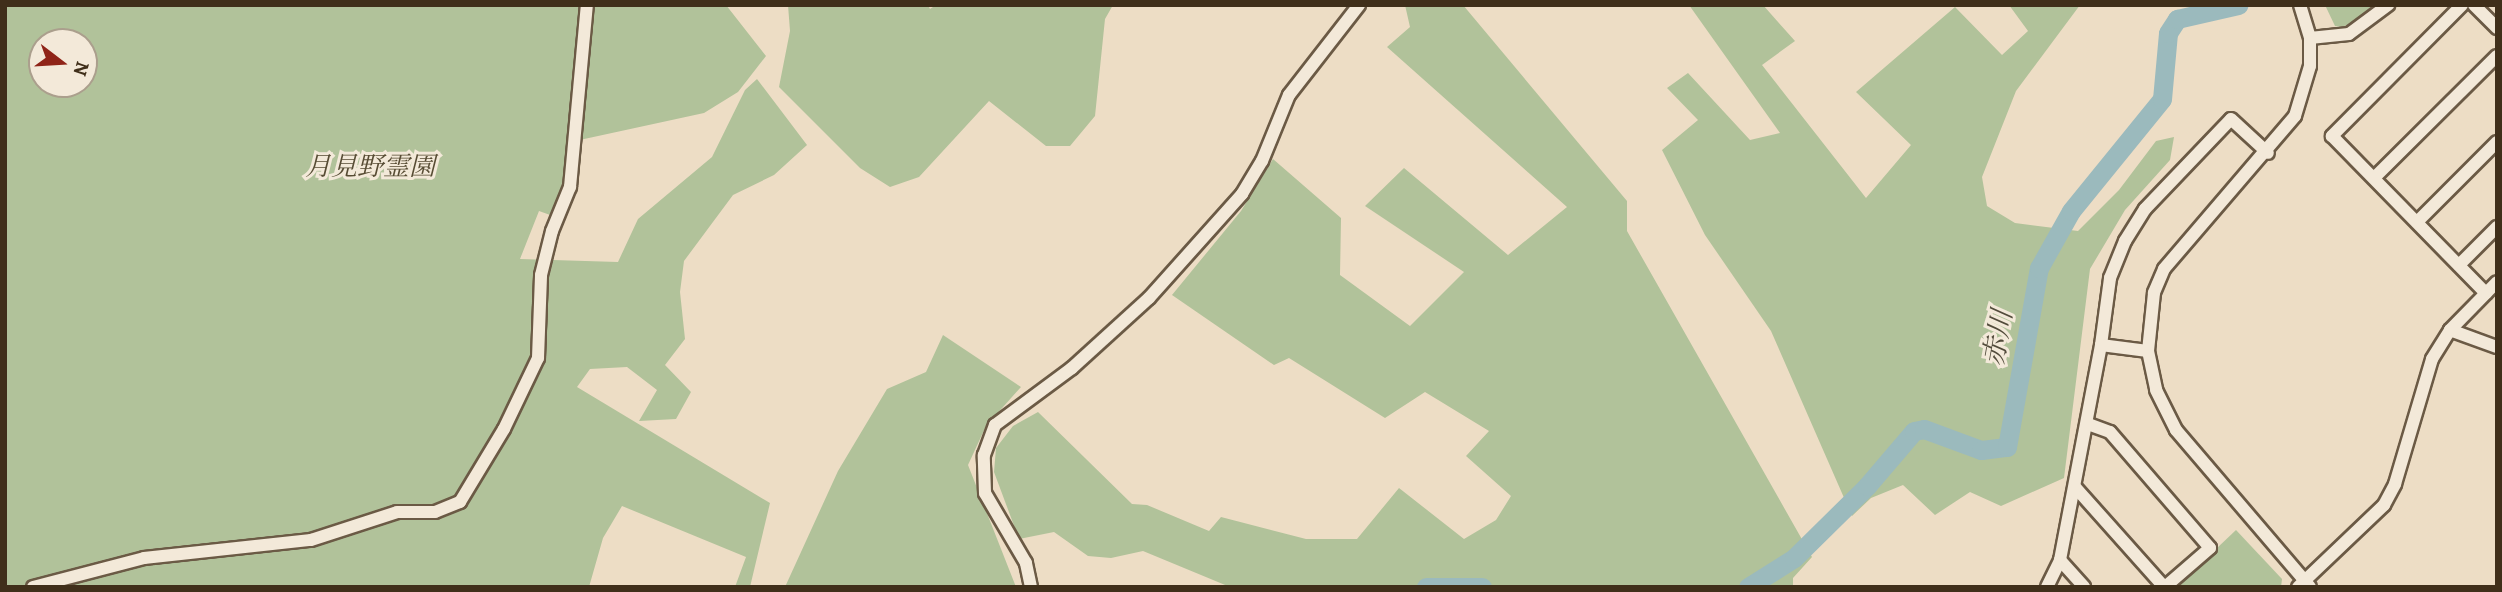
<!DOCTYPE html>
<meta charset="utf-8">
<style>
body{margin:0}
#map{position:relative;width:2502px;height:592px;overflow:hidden;background:#edddc5;font-family:Alegreya,"Noto Serif JP",serif}
div>[style]{position:absolute}
.green>*{inset:0;background:#b1c29a}
.river>*{height:19px;margin:-9.5px;padding:0 9.5px;transform-origin:9.5px;border-radius:9.5px;background:#9bbabd}
.roads{filter:drop-shadow(2px 0 #6b5a45) drop-shadow(-2px 0 #6b5a45) drop-shadow(0 2px #6b5a45) drop-shadow(0 -2px #6b5a45)}
.minor>*{height:12px;margin:-6px;padding:0 6px;transform-origin:6px;border-radius:6px;background:#f3e9d9}
span{translate:-50% -50%;white-space:nowrap;text-align:center;line-height:1.15;-webkit-text-stroke:6px #f3e9d9;paint-order:stroke}
.park-label{font-size:26px;color:#574c34;font-style:italic}
.water-label{font-size:28px;color:#524b3b;font-style:italic}
.frame{position:absolute;inset:0;border:7px solid #402f1a;pointer-events:none}
.north{position:absolute;left:28px;top:28px;width:70px;height:70px;box-sizing:border-box;background:#f3e9d9;border:2px solid #ab9f8d;border-radius:50%;rotate:107deg;font-size:19px;font-weight:700;line-height:28px;text-align:center;color:#402f1a}
.north::after{content:'';display:block;margin:auto;width:24px;height:32px;background:#8f2418;clip-path:polygon(50% 0,100% 100%,50% 72%,0 100%)}
</style>
<div id="map">
<div class="green">
<i style="clip-path:polygon(evenodd,5px 5px,726px 5px,766px 56px,738px 92px,704px 113px,575px 141px,553px 216px,539px 211px,520px 259px,618px 262px,638px 219px,712px 157px,745px 90px,757px 79px,807px 145px,774px 175px,733px 195px,684px 261px,680px 292px,685px 339px,665px 365px,691px 392px,676px 419px,639px 421px,657px 390px,627px 367px,590px 369px,577px 387px,770px 503px,750px 587px,735px 587px,746px 557px,622px 506px,603px 538px,589px 587px,5px 587px,5px 5px,42px 42px,84px 42px,84px 84px,42px 84px,42px 42px)"></i>
<i style="clip-path:polygon(788px 5px,928px 5px,930px 9px,936px 5px,1113px 5px,1105px 19px,1095px 116px,1070px 146px,1046px 146px,989px 101px,919px 177px,890px 187px,860px 168px,779px 87px,790px 31px)"></i>
<i style="clip-path:polygon(1405px 5px,1463px 5px,1627px 201px,1627px 231px,1812px 557px,1793px 578px,1793px 587px,1230px 587px,1143px 551px,1111px 558px,1088px 556px,1054px 532px,1019px 539px,994px 472px,996px 448px,1013px 426px,1038px 412px,1132px 504px,1147px 505px,1209px 531px,1221px 517px,1306px 539px,1357px 539px,1399px 488px,1464px 539px,1496px 520px,1511px 496px,1466px 456px,1489px 431px,1425px 392px,1385px 418px,1289px 358px,1274px 365px,1172px 295px,1241px 211px,1273px 159px,1341px 218px,1340px 275px,1410px 326px,1464px 272px,1365px 206px,1404px 168px,1508px 255px,1567px 207px,1387px 47px,1410px 27px)"></i>
<i style="clip-path:polygon(1689px 5px,1763px 5px,1795px 41px,1762px 65px,1866px 198px,1911px 145px,1856px 92px,1955px 7px,2002px 55px,2028px 31px,2009px 5px,2080px 5px,2016px 91px,1982px 177px,1987px 206px,2015px 223px,2078px 231px,2119px 190px,2156px 141px,2174px 137px,2170px 160px,2125px 210px,2090px 269px,2064px 478px,2001px 506px,1970px 492px,1935px 515px,1903px 485px,1871px 498px,1852px 516px,1771px 331px,1705px 235px,1662px 150px,1698px 120px,1667px 88px,1688px 73px,1750px 140px,1780px 133px)"></i>
<i style="clip-path:polygon(2325px 5px,2374px 5px,2354px 23px,2341px 27px,2335px 26px)"></i>
<i style="clip-path:polygon(943px 335px,1021px 387px,986px 426px,968px 465px,1016px 587px,785px 587px,838px 471px,887px 389px,926px 372px)"></i>
<i style="clip-path:polygon(2236px 530px,2282px 579px,2281px 587px,2176px 587px)"></i>
</div>
<div class="river">
<i style="left:1426px;top:587px;width:56px"></i>
<i style="left:1748px;top:587px;width:54px;rotate:-32.2deg"></i>
<i style="left:1794px;top:558px;width:103px;rotate:-44.6deg"></i>
<i style="left:1867px;top:486px;width:72px;rotate:-49.5deg"></i>
<i style="left:1914px;top:431px;width:10px;rotate:-11deg"></i>
<i style="left:1924px;top:429px;width:61px;rotate:20.2deg"></i>
<i style="left:1981px;top:450px;width:26px;rotate:-7deg"></i>
<i style="left:2007px;top:447px;width:182px;rotate:-79.9deg"></i>
<i style="left:2039px;top:268px;width:65px;rotate:-60.7deg"></i>
<i style="left:2071px;top:211px;width:144px;rotate:-50.9deg"></i>
<i style="left:2162px;top:99px;width:66px;rotate:-84.8deg"></i>
<i style="left:2168px;top:33px;width:17px;rotate:-57deg"></i>
<i style="left:2177px;top:19px;width:63px;rotate:-12.9deg"></i>
</div>
<div class="roads">
<div class="minor">
<i style="left:2300px;top:5px;width:34px;rotate:73deg"></i>
<i style="left:2310px;top:38px;width:28px;rotate:90deg"></i>
<i style="left:2310px;top:66px;width:52px;rotate:106.7deg"></i>
<i style="left:2295px;top:116px;width:201px;rotate:130.6deg"></i>
<i style="left:2164px;top:269px;width:26px;rotate:113deg"></i>
<i style="left:2154px;top:293px;width:58px;rotate:95.9deg"></i>
<i style="left:2148px;top:351px;width:40px;rotate:78deg"></i>
<i style="left:2156px;top:390px;width:45px;rotate:63.4deg"></i>
<i style="left:2176px;top:430px;width:206px;rotate:49.5deg"></i>
<i style="left:2462px;top:5px;width:185px;rotate:134.8deg"></i>
<i style="left:2332px;top:136px;width:220px;rotate:45.6deg"></i>
<i style="left:2474px;top:5px;width:33px;rotate:45deg"></i>
<i style="left:2310px;top:38px;width:39px;rotate:-6deg"></i>
<i style="left:2349px;top:34px;width:49px;rotate:-36.6deg"></i>
<i style="left:2374px;top:178px;width:173px;rotate:-44.8deg"></i>
<i style="left:2417px;top:222px;width:113px;rotate:-45deg"></i>
<i style="left:2459px;top:265px;width:54px;rotate:-45deg"></i>
<i style="left:2450px;top:330px;width:50px;rotate:19.9deg"></i>
<i style="left:2101px;top:345px;width:68px;rotate:-82.3deg"></i>
<i style="left:2110px;top:278px;width:40px;rotate:-68deg"></i>
<i style="left:2125px;top:241px;width:38px;rotate:-58deg"></i>
<i style="left:2145px;top:209px;width:124px;rotate:-46.3deg"></i>
<i style="left:2231px;top:119px;width:50px;rotate:42.6deg"></i>
<i style="left:2088px;top:424px;width:23px;rotate:20deg"></i>
<i style="left:2110px;top:432px;width:153px;rotate:49.2deg"></i>
<i style="left:2210px;top:548px;width:60px;rotate:139.1deg"></i>
<i style="left:2075px;top:487px;width:134px;rotate:48.3deg"></i>
<i style="left:2060px;top:560px;width:36px;rotate:48deg"></i>
<i style="left:33px;top:587px;width:115px;rotate:-14.6deg"></i>
<i style="left:144px;top:558px;width:168px;rotate:-6.2deg"></i>
<i style="left:311px;top:540px;width:90px;rotate:-18deg"></i>
<i style="left:397px;top:512px;width:38px"></i>
<i style="left:435px;top:512px;width:27px;rotate:-22deg"></i>
<i style="left:460px;top:502px;width:85px;rotate:-58.9deg"></i>
<i style="left:504px;top:429px;width:79px;rotate:-64.4deg"></i>
<i style="left:538px;top:358px;width:83px;rotate:-87.9deg"></i>
<i style="left:541px;top:275px;width:45px;rotate:-76deg"></i>
<i style="left:552px;top:231px;width:48px;rotate:-67.8deg"></i>
<i style="left:570px;top:187px;width:183px;rotate:-84.7deg"></i>
<i style="left:1031px;top:587px;width:25px;rotate:-102deg"></i>
<i style="left:1026px;top:563px;width:81px;rotate:-120.4deg"></i>
<i style="left:985px;top:493px;width:38px;rotate:-92deg"></i>
<i style="left:984px;top:455px;width:32px;rotate:-70deg"></i>
<i style="left:995px;top:425px;width:96px;rotate:-36.5deg"></i>
<i style="left:1072px;top:368px;width:104px;rotate:-42.3deg"></i>
<i style="left:1149px;top:298px;width:140px;rotate:-48.2deg"></i>
<i style="left:1242px;top:194px;width:39px;rotate:-59deg"></i>
<i style="left:1262px;top:161px;width:71px;rotate:-67.8deg"></i>
<i style="left:1289px;top:95px;width:114px;rotate:-52.1deg"></i>
<i style="left:2047px;top:587px;width:30px;rotate:-64deg"></i>
<i style="left:2060px;top:560px;width:219px;rotate:-79.2deg"></i>
<i style="left:2101px;top:345px;width:47px;rotate:7.3deg"></i>
<i style="left:2298px;top:587px;width:119px;rotate:-43.6deg"></i>
<i style="left:2384px;top:505px;width:24px;rotate:-62deg"></i>
<i style="left:2395px;top:484px;width:130px;rotate:-73.5deg"></i>
<i style="left:2432px;top:359px;width:34px;rotate:-58deg"></i>
<i style="left:2450px;top:330px;width:67px;rotate:-45.6deg"></i>
</div>
</div>
<div class="park-label">
<span style="left:370px;top:167px">月見野霊園</span>
</div>
<div class="water-label">
<span style="left:1998px;top:338px;rotate:-80deg">赤川</span>
</div>
<div class="frame"></div>
<div class="north">N</div>
</div>
